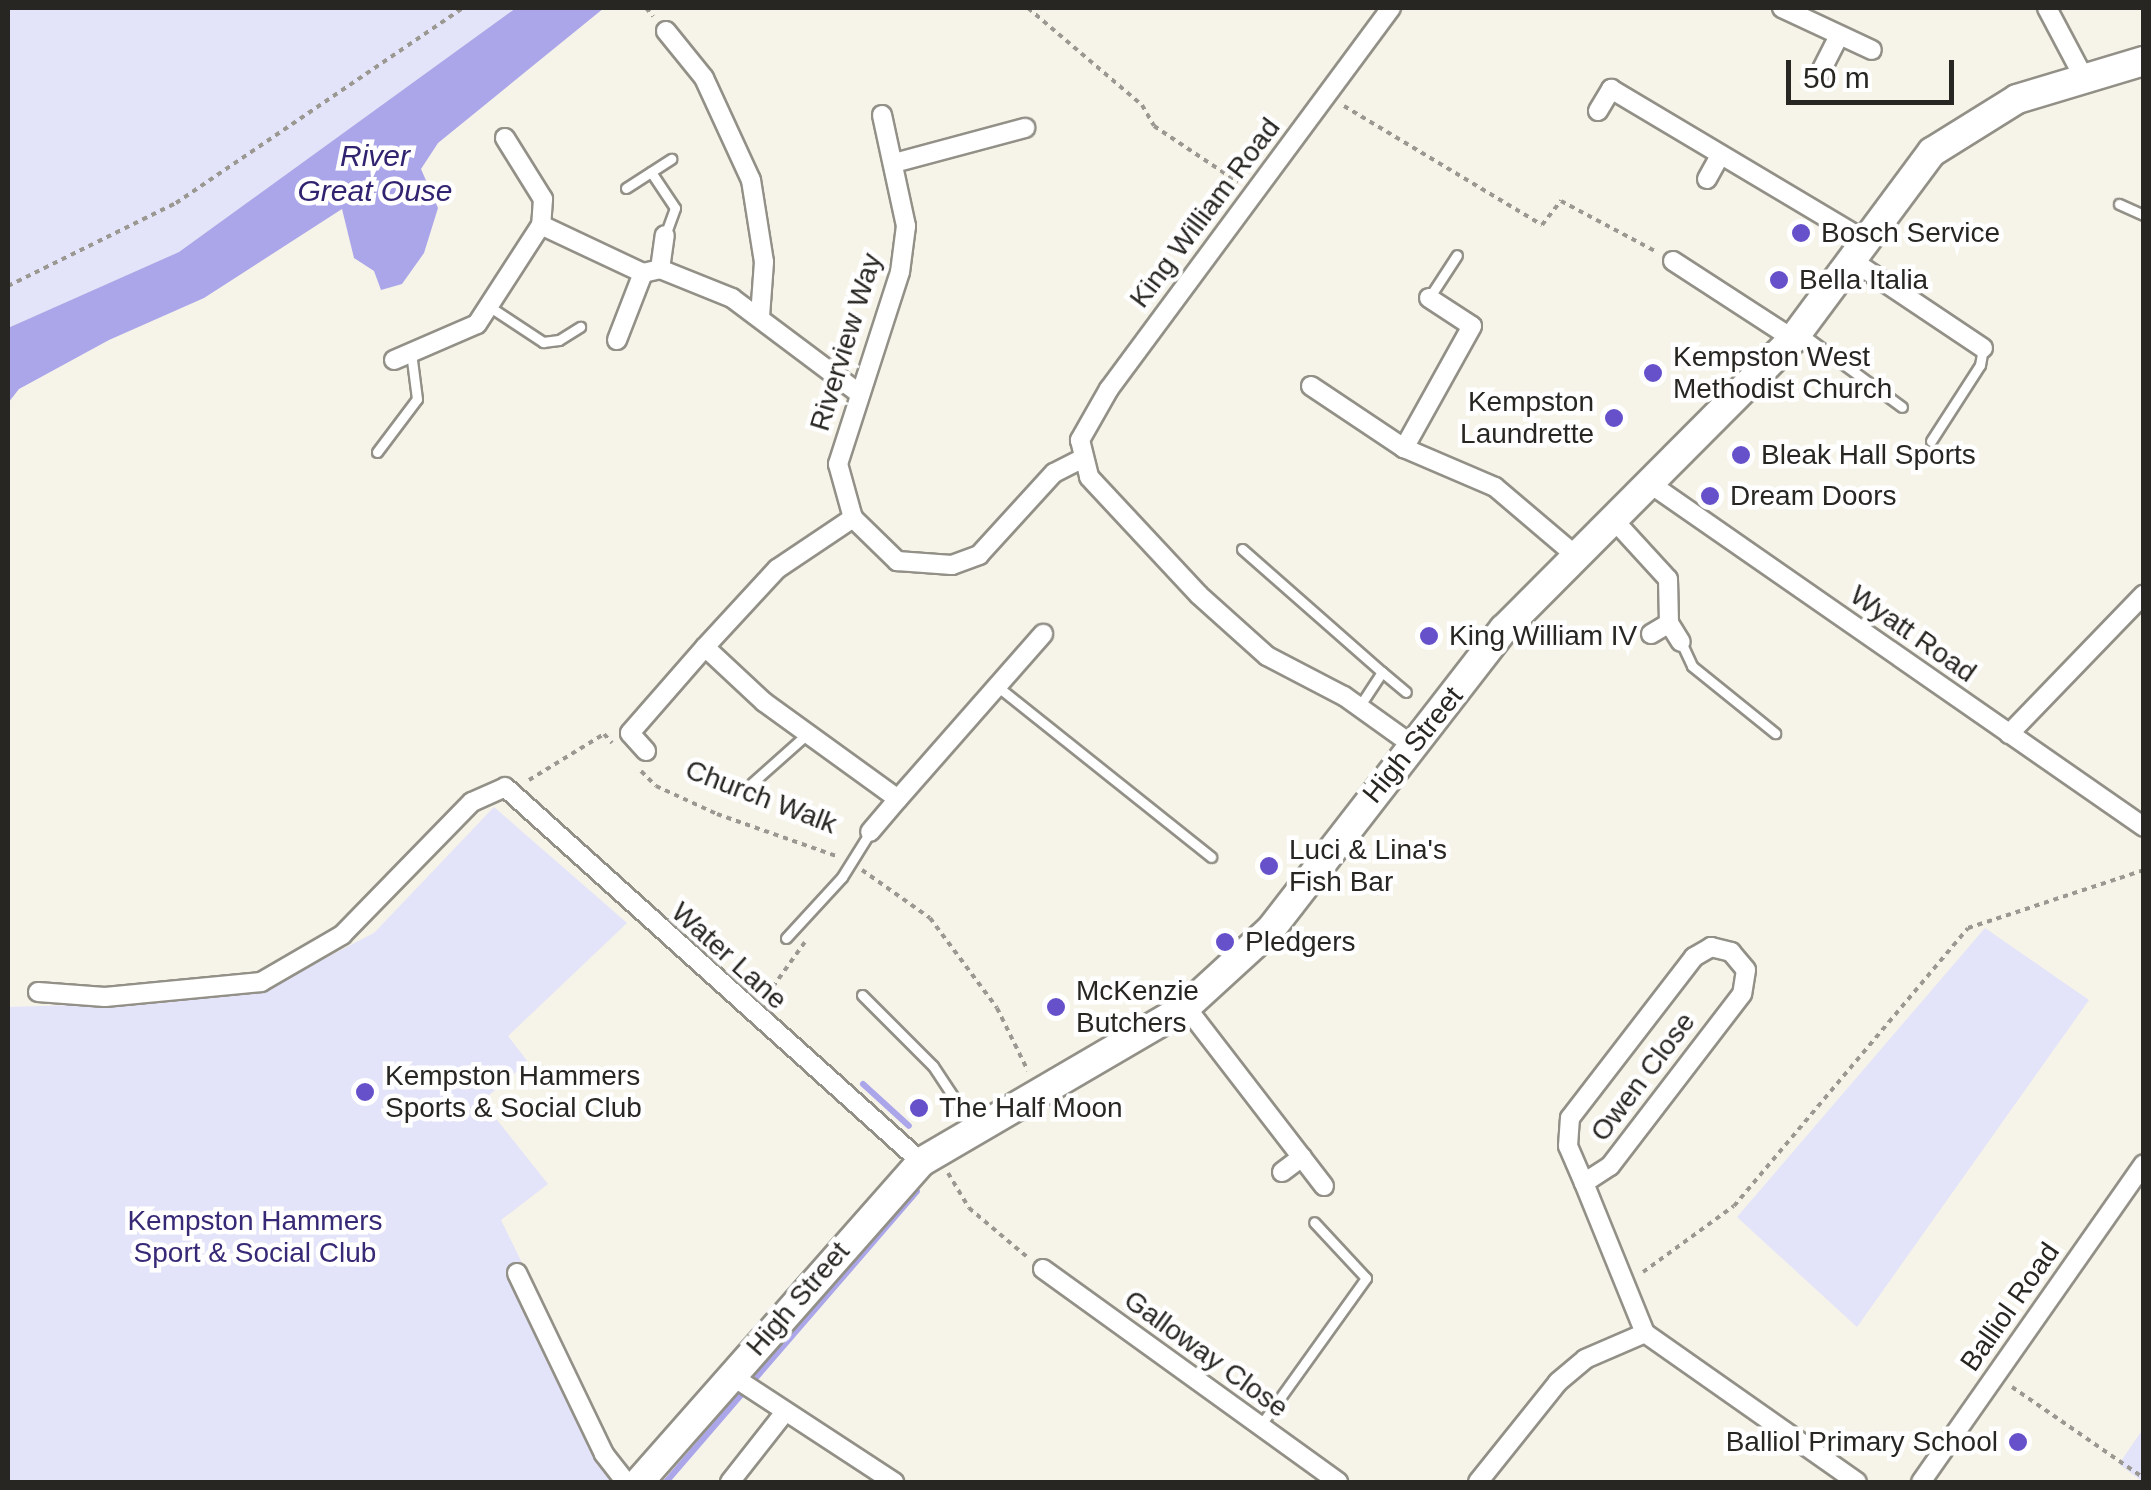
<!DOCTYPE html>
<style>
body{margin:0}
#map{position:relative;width:2151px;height:1490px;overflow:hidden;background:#f6f3e9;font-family:Helvetica,sans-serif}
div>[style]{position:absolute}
.green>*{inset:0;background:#e3e3f9}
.water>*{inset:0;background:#aaa6e9}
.stream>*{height:6px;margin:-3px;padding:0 3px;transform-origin:3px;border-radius:3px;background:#aaa6e9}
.path>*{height:4px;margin-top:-2px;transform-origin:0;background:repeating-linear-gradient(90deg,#9a9891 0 5px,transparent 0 10px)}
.roads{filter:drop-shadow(2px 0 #929087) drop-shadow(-2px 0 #929087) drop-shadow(0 2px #929087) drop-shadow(0 -2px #929087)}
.service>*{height:9px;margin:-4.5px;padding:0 4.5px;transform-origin:4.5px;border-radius:4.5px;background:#fff}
.minor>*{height:18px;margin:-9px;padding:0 9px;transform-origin:9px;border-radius:9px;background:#fff}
.secondary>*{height:28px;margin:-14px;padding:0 14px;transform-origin:14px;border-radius:14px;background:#fff}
.dots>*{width:28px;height:28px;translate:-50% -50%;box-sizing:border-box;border:5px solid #fff;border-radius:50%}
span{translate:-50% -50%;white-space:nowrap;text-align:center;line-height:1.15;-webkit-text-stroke:9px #fff;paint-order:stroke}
.street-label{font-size:28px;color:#272623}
.poi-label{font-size:28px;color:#272623}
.left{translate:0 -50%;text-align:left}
.right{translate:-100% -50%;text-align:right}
.park-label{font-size:28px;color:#372976}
.water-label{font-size:30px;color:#322370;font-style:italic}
.frame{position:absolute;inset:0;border:10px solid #272623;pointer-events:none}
.scale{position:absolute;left:1786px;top:60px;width:168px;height:45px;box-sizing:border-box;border:5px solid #272623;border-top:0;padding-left:12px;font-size:30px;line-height:35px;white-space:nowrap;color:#272623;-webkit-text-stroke:8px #fff;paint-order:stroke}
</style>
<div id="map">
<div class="green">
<i style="clip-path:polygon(8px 8px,516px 8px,179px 252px,8px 328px)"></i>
<i style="clip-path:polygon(494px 807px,627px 923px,508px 1036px,528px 1062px,482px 1101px,548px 1184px,501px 1220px,612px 1447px,634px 1472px,625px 1482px,8px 1482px,8px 1007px,145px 1003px,265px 989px,374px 933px)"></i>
<i style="clip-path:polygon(1985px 928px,2089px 1000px,1857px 1327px,1737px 1217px)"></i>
<i style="clip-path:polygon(2143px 1429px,2143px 1482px,2119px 1464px)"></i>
</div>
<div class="water">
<i style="clip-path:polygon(516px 8px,604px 8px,438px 143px,421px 169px,438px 208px,424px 253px,402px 284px,381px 290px,374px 271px,354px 258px,342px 209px,204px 298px,109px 340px,19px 389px,8px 403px,8px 328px,179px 252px)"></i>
</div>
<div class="stream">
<i style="left:863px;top:1084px;width:62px;rotate:42.4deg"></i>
<i style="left:666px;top:1482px;width:384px;rotate:-49.2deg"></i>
</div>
<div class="path">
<i style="left:646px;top:8px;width:11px;rotate:49deg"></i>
<i style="left:1028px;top:8px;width:150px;rotate:40.4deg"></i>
<i style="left:1142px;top:105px;width:24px;rotate:60deg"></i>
<i style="left:1154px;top:126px;width:101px;rotate:33.7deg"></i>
<i style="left:1344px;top:106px;width:231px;rotate:31deg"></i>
<i style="left:1542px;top:225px;width:31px;rotate:-52deg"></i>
<i style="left:1561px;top:201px;width:109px;rotate:28deg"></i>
<i style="left:8px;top:286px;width:187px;rotate:-26.3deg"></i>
<i style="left:176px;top:203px;width:347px;rotate:-34.2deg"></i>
<i style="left:641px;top:771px;width:21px;rotate:45deg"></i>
<i style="left:656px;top:786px;width:67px;rotate:24.7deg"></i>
<i style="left:717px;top:814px;width:126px;rotate:19.4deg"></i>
<i style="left:529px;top:780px;width:88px;rotate:-31.5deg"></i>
<i style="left:604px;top:734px;width:12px;rotate:48deg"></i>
<i style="left:862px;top:870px;width:83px;rotate:35.2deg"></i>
<i style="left:930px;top:918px;width:112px;rotate:53.3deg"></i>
<i style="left:997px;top:1008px;width:70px;rotate:63.8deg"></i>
<i style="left:767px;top:995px;width:65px;rotate:-54.4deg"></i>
<i style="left:948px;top:1173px;width:41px;rotate:59deg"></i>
<i style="left:969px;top:1208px;width:75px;rotate:40.1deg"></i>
<i style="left:1643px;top:1272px;width:112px;rotate:-36deg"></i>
<i style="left:1734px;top:1206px;width:363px;rotate:-49.9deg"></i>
<i style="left:1968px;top:928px;width:185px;rotate:-18.2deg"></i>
<i style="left:2012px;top:1387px;width:160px;rotate:34.6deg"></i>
</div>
<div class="roads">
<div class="service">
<i style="left:651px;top:172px;width:43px;rotate:56.3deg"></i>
<i style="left:675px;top:208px;width:29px;rotate:110deg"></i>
<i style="left:626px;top:188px;width:54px;rotate:-32.8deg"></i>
<i style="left:2119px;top:204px;width:27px;rotate:24deg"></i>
<i style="left:1429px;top:298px;width:51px;rotate:-56.9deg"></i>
<i style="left:490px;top:307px;width:64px;rotate:33.4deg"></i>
<i style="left:543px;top:342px;width:16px;rotate:-7deg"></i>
<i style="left:559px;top:340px;width:25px;rotate:-32deg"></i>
<i style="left:1801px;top:333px;width:125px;rotate:36.2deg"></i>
<i style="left:1931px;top:441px;width:90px;rotate:-57.2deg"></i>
<i style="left:1980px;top:365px;width:17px;rotate:-80deg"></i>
<i style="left:377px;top:452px;width:66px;rotate:-53deg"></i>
<i style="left:417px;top:399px;width:47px;rotate:-97.3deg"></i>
<i style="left:1242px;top:549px;width:186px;rotate:41.3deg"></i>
<i style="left:1382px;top:672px;width:42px;rotate:123.3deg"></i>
<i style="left:1681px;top:642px;width:26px;rotate:65deg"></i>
<i style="left:1692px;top:666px;width:107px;rotate:38.9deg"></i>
<i style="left:1382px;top:672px;width:31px;rotate:40deg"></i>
<i style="left:997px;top:686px;width:274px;rotate:38.6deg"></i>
<i style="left:752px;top:783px;width:72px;rotate:-41.6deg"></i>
<i style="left:786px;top:938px;width:83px;rotate:-47.4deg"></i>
<i style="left:842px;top:877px;width:53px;rotate:-58.1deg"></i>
<i style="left:862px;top:995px;width:100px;rotate:45deg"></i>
<i style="left:933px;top:1066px;width:71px;rotate:56.5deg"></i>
<i style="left:1260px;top:1426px;width:182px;rotate:-54.4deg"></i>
<i style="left:1366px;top:1278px;width:76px;rotate:-132.9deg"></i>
</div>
<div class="minor">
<i style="left:1391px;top:8px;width:474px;rotate:126.5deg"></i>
<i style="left:1109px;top:389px;width:59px;rotate:119.6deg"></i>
<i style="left:1080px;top:440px;width:38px;rotate:76deg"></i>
<i style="left:1089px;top:477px;width:161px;rotate:47deg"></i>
<i style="left:1199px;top:595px;width:91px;rotate:41.9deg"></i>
<i style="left:1267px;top:656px;width:87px;rotate:27.5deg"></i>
<i style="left:1344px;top:696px;width:82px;rotate:35.6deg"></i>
<i style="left:1782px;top:8px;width:99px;rotate:25deg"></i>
<i style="left:2047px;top:8px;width:79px;rotate:62.1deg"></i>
<i style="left:666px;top:31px;width:60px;rotate:51deg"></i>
<i style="left:704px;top:78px;width:112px;rotate:65.3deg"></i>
<i style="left:751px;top:180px;width:83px;rotate:81deg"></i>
<i style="left:764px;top:262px;width:54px;rotate:94.2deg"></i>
<i style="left:1820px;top:73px;width:38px;rotate:-63deg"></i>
<i style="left:1598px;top:111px;width:26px;rotate:-59deg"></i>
<i style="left:1611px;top:89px;width:295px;rotate:30.8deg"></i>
<i style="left:882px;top:115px;width:114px;rotate:77.8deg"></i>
<i style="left:906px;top:226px;width:46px;rotate:97.4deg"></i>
<i style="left:900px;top:272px;width:202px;rotate:107.9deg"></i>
<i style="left:838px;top:464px;width:56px;rotate:74.5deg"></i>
<i style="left:853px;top:518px;width:62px;rotate:44.3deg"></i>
<i style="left:897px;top:561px;width:55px;rotate:4.2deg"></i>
<i style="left:952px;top:565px;width:29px;rotate:-20deg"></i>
<i style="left:979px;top:555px;width:111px;rotate:-47.6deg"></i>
<i style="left:1054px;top:473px;width:33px;rotate:-27deg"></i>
<i style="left:505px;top:138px;width:72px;rotate:58.1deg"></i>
<i style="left:543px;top:199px;width:26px;rotate:94deg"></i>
<i style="left:894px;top:163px;width:136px;rotate:-15deg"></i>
<i style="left:1707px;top:179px;width:26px;rotate:-61deg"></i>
<i style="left:1850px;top:259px;width:160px;rotate:33.8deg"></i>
<i style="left:1673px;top:261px;width:143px;rotate:33deg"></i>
<i style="left:660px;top:269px;width:34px;rotate:-82deg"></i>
<i style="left:1429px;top:298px;width:51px;rotate:33.1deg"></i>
<i style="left:1472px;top:326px;width:140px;rotate:119.1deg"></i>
<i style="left:1404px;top:448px;width:99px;rotate:23.2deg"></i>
<i style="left:1495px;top:487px;width:104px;rotate:40.3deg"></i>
<i style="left:617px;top:340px;width:72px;rotate:-68.8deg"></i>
<i style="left:394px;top:360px;width:90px;rotate:-23.4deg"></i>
<i style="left:477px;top:324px;width:118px;rotate:-57.1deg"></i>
<i style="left:541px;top:225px;width:113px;rotate:25.2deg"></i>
<i style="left:643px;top:273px;width:17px;rotate:-13deg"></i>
<i style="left:660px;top:269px;width:78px;rotate:21.9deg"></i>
<i style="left:732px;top:298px;width:156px;rotate:36.9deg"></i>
<i style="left:1311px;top:386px;width:112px;rotate:33.7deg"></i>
<i style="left:1652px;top:485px;width:599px;rotate:34.8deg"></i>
<i style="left:1613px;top:519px;width:81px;rotate:47.5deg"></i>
<i style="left:1668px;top:579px;width:44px;rotate:88.7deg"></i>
<i style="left:1669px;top:623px;width:22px;rotate:58deg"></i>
<i style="left:1651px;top:634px;width:21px;rotate:-31deg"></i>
<i style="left:705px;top:647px;width:81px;rotate:43deg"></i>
<i style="left:764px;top:702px;width:165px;rotate:35.9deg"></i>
<i style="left:898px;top:799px;width:43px;rotate:130.3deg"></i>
<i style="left:2009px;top:734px;width:194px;rotate:-46deg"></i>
<i style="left:646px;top:751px;width:24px;rotate:-132deg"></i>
<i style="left:630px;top:733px;width:114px;rotate:-48.9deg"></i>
<i style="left:705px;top:647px;width:106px;rotate:-47.3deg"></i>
<i style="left:777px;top:569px;width:92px;rotate:-33.9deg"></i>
<i style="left:898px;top:799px;width:220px;rotate:-48.7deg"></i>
<i style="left:1711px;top:947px;width:21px;rotate:14deg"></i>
<i style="left:1731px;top:952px;width:23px;rotate:50deg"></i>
<i style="left:1746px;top:970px;width:24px;rotate:99deg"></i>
<i style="left:1742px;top:994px;width:217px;rotate:127.5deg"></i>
<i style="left:1610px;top:1166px;width:31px;rotate:147deg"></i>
<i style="left:1584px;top:1183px;width:40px;rotate:-113.4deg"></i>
<i style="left:1568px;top:1146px;width:28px;rotate:-86deg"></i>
<i style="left:1570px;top:1118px;width:203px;rotate:-52.4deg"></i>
<i style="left:1694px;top:957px;width:20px;rotate:-30deg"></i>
<i style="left:38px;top:992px;width:67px;rotate:4.3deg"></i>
<i style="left:105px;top:997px;width:157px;rotate:-5.5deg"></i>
<i style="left:261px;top:982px;width:94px;rotate:-30.1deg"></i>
<i style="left:342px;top:935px;width:186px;rotate:-45.7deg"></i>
<i style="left:472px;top:802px;width:36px;rotate:-24deg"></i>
<i style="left:505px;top:787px;width:560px;rotate:42.03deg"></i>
<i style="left:1186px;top:1007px;width:226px;rotate:52.4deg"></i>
<i style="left:1282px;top:1172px;width:25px;rotate:-37deg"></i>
<i style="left:1584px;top:1183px;width:162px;rotate:67.9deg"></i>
<i style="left:1645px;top:1333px;width:259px;rotate:35.1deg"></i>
<i style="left:1043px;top:1269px;width:364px;rotate:35.8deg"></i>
<i style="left:517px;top:1273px;width:201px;rotate:64.3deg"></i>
<i style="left:604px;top:1454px;width:36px;rotate:52deg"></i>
<i style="left:732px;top:1376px;width:194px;rotate:33.2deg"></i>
<i style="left:730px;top:1482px;width:89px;rotate:-51.8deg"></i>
<i style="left:1478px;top:1482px;width:128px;rotate:-51.3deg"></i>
<i style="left:1558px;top:1382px;width:35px;rotate:-40deg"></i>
<i style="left:1585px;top:1359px;width:65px;rotate:-23.4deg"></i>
<i style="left:1921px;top:1482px;width:388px;rotate:-55deg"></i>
</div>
<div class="secondary">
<i style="left:639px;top:1482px;width:427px;rotate:-48.6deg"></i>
<i style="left:921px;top:1162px;width:307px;rotate:-30.3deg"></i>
<i style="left:1186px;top:1007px;width:115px;rotate:-42.5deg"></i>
<i style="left:1271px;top:929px;width:380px;rotate:-52.2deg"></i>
<i style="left:1504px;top:629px;width:409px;rotate:-45.1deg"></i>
<i style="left:1793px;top:339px;width:233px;rotate:-53.4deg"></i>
<i style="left:1932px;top:152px;width:100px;rotate:-31.9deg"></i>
<i style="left:2017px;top:99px;width:133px;rotate:-16.7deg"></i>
</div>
</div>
<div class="dots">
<i style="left:1801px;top:233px;background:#6651ca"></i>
<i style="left:1779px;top:280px;background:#6651ca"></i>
<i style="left:1653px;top:373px;background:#6651ca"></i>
<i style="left:1614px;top:418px;background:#6651ca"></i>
<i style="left:1741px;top:455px;background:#6651ca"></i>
<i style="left:1710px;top:496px;background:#6651ca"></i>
<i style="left:1429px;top:636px;background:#6651ca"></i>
<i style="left:1269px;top:866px;background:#6651ca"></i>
<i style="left:1225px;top:942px;background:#6651ca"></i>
<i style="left:1056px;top:1007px;background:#6651ca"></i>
<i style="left:365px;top:1092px;background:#6651ca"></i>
<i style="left:919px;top:1108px;background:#6651ca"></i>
<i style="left:2018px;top:1442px;background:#6651ca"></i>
</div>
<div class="street-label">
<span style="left:1205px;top:213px;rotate:-53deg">King William Road</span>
<span style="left:846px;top:342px;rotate:-73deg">Riverview Way</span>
<span style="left:1913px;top:634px;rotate:35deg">Wyatt Road</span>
<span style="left:1413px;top:745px;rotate:-51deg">High Street</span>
<span style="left:761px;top:797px;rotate:21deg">Church Walk</span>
<span style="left:729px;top:956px;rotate:42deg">Water Lane</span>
<span style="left:1643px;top:1077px;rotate:-53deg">Owen Close</span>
<span style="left:798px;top:1299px;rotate:-49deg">High Street</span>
<span style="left:2010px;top:1307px;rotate:-55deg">Balliol Road</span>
<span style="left:1206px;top:1354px;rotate:36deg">Galloway Close</span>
</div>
<div class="poi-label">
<span class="left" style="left:1821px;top:233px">Bosch Service</span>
<span class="left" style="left:1799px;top:280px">Bella Italia</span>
<span class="left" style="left:1673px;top:373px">Kempston West<br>Methodist Church</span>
<span class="right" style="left:1594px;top:418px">Kempston<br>Laundrette</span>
<span class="left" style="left:1761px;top:455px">Bleak Hall Sports</span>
<span class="left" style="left:1730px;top:496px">Dream Doors</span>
<span class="left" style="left:1449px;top:636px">King William IV</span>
<span class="left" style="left:1289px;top:866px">Luci &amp; Lina's<br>Fish Bar</span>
<span class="left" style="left:1245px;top:942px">Pledgers</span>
<span class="left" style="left:1076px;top:1007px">McKenzie<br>Butchers</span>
<span class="left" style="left:385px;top:1092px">Kempston Hammers<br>Sports &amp; Social Club</span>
<span class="left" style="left:939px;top:1108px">The Half Moon</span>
<span class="right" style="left:1998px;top:1442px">Balliol Primary School</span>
</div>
<div class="park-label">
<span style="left:255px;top:1237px">Kempston Hammers<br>Sport &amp; Social Club</span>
</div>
<div class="water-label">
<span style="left:375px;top:173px">River<br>Great Ouse</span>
</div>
<div class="frame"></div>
<div class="scale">50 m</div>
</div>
